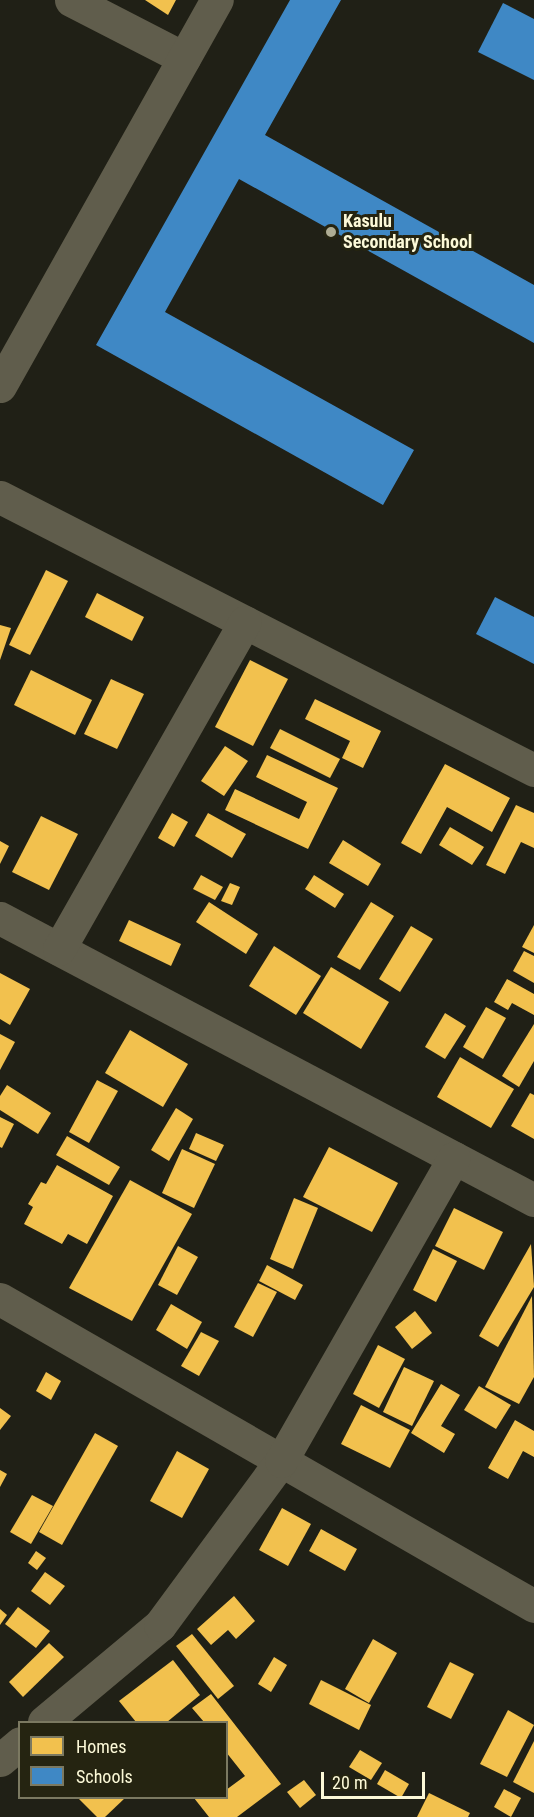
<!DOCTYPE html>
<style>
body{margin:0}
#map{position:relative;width:534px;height:1817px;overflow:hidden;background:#202016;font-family:"Roboto Condensed",sans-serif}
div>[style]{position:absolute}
.homes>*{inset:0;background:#f2c14e}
.schools>*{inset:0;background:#3f88c5}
.street>*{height:33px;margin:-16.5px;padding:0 16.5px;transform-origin:16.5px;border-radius:16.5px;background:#605d4c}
.dots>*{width:16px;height:16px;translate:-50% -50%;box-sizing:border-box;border:3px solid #252411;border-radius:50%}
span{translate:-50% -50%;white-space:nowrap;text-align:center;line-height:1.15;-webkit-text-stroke:6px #252411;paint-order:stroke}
.poi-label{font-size:18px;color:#fcf9d8;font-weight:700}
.left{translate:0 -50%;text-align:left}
.legend{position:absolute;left:18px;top:1721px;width:210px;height:78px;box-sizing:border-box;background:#252411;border:2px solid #7b7961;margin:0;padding:8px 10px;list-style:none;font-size:18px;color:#fcf9d8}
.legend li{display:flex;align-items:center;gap:12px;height:30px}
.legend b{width:30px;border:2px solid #7b7961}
.scale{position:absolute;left:321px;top:1772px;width:104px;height:27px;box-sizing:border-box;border:3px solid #fcf9d8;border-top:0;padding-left:8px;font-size:18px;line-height:21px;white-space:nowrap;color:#fcf9d8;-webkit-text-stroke:4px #252411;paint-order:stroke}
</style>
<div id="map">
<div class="homes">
<i style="clip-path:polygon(145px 0,176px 0,168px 15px)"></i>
<i style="clip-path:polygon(46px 570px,68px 581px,30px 655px,9px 645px)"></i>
<i style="clip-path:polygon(97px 593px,144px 617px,132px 641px,85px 617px)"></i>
<i style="clip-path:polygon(0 625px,11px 628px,0 660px)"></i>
<i style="clip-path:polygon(250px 660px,288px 679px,253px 746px,215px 727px)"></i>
<i style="clip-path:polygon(31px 670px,92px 700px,75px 735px,14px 705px)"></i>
<i style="clip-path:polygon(111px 679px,144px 694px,117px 749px,84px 734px)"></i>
<i style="clip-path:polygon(315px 699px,381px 731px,363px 768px,342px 758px,350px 741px,305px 719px)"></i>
<i style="clip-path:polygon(280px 729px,340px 759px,330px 778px,270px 748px)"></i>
<i style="clip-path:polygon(225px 746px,248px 761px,224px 796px,201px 781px)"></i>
<i style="clip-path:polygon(267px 755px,338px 788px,308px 849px,225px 810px,235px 789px,299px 819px,307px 802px,256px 777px)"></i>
<i style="clip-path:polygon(445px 764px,510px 798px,492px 832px,447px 807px,421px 854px,401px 843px)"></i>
<i style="clip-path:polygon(516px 805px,534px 813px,534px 848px,521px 842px,505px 874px,486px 865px)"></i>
<i style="clip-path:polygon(172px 813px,188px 822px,174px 847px,158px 838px)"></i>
<i style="clip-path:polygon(208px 813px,246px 834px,232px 858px,195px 836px)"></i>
<i style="clip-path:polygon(41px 816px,78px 834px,49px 890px,12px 872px)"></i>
<i style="clip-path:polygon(450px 827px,484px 847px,472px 865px,439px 845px)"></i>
<i style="clip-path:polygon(343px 840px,381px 864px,368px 886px,329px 863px)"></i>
<i style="clip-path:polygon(0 841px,9px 846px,0 864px)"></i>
<i style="clip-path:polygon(201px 875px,223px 887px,215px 900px,193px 889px)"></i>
<i style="clip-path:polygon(314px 875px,344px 894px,335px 908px,305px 889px)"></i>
<i style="clip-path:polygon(230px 883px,240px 887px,232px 905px,221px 901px)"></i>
<i style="clip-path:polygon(209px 902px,258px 934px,246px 954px,196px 922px)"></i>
<i style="clip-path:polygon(371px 902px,394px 916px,360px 970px,337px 957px)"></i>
<i style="clip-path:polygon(129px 920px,181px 944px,171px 966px,119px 941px)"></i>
<i style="clip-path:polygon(534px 925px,534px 953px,522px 947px)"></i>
<i style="clip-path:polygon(411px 926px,433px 939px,400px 992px,379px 979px)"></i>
<i style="clip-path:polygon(274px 946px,321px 976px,296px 1015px,249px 986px)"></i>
<i style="clip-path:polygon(524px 951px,534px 956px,534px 983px,513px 971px)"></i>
<i style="clip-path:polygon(331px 967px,389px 1002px,361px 1049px,303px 1013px)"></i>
<i style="clip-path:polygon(0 973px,30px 989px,10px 1025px,0 1019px)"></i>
<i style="clip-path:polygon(507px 979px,534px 994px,534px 1015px,512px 1003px,508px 1010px,494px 1002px)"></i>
<i style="clip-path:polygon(486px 1007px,506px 1018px,483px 1059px,463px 1047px)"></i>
<i style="clip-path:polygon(445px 1013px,466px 1026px,445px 1059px,425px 1047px)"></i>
<i style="clip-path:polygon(534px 1024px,534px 1061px,519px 1087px,502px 1076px)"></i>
<i style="clip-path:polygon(130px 1030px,188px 1064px,163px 1107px,105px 1073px)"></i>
<i style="clip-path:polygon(0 1034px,15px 1042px,0 1070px)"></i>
<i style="clip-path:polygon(460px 1057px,514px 1089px,491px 1128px,437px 1097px)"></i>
<i style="clip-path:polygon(97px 1080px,118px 1091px,89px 1143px,69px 1132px)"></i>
<i style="clip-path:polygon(7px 1085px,51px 1113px,38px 1134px,0 1110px,0 1096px)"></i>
<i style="clip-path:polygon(530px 1093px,534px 1095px,534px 1139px,511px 1126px)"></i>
<i style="clip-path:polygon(176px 1108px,193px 1119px,169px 1161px,151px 1150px)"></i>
<i style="clip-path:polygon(0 1117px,14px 1124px,2px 1148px,0 1147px)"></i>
<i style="clip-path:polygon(196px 1133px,224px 1145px,216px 1161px,189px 1149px)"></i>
<i style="clip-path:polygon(67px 1136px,120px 1167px,109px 1185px,56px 1155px)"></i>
<i style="clip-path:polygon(329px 1147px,398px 1183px,372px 1232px,303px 1197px)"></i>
<i style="clip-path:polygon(182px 1149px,215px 1164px,194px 1208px,162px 1193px)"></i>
<i style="clip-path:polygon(57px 1165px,113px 1196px,87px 1244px,68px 1234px,62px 1244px,24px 1224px,33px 1207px,28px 1204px,41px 1182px,46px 1184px)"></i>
<i style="clip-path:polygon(130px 1180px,192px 1214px,132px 1321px,69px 1288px)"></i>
<i style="clip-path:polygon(294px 1198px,318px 1208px,293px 1269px,270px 1259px)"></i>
<i style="clip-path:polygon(454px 1208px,503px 1232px,484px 1270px,435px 1246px)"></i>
<i style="clip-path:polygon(531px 1244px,534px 1287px,498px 1347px,479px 1336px)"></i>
<i style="clip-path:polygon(178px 1246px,198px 1257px,177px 1295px,158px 1285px)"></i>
<i style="clip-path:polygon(433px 1249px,457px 1261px,436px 1302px,413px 1290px)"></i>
<i style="clip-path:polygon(267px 1265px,303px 1285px,295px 1300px,259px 1281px)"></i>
<i style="clip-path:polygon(258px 1283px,277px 1292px,253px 1337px,234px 1327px)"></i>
<i style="clip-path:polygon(532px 1296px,534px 1377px,519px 1404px,485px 1387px)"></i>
<i style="clip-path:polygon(171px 1304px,202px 1322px,187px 1349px,156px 1330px)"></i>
<i style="clip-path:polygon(415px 1311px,432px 1333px,412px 1349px,395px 1327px)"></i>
<i style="clip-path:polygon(201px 1332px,219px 1341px,199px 1376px,181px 1366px)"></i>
<i style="clip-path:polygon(378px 1345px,405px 1359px,379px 1408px,353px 1394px)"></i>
<i style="clip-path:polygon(404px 1367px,434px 1381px,412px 1426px,383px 1412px)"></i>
<i style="clip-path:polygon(46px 1372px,61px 1381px,51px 1400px,36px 1391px)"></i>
<i style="clip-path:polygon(441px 1384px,460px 1395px,441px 1426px,455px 1434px,444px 1453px,411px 1433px)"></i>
<i style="clip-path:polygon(479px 1386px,511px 1405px,496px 1429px,464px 1410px)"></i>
<i style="clip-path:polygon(361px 1405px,410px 1430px,390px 1468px,341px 1444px)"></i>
<i style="clip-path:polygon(0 1408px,11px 1416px,0 1430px)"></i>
<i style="clip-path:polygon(515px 1420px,534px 1431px,534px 1457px,523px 1451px,508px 1479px,488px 1468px)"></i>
<i style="clip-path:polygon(95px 1433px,118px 1446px,62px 1545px,39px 1532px)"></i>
<i style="clip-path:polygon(177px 1451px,209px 1469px,182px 1518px,150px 1501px)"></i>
<i style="clip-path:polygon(0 1470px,7px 1474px,0 1487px)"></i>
<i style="clip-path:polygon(32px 1495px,53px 1506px,31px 1544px,10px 1532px)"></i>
<i style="clip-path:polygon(282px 1508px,311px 1524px,288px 1566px,259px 1550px)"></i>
<i style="clip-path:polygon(321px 1529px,357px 1549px,345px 1571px,309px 1551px)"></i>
<i style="clip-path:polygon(36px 1551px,46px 1558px,37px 1570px,28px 1563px)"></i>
<i style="clip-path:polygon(45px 1572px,65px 1586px,50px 1605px,31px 1591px)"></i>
<i style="clip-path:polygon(234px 1596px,255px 1621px,236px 1639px,228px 1630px,211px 1645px,197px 1629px)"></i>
<i style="clip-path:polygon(18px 1607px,50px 1631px,36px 1648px,5px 1624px)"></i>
<i style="clip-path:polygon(0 1609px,7px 1615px,0 1625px)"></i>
<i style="clip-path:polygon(192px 1634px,234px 1686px,218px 1699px,176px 1646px)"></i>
<i style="clip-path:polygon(373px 1639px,397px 1653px,369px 1703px,345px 1689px)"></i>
<i style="clip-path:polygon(49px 1643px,64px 1657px,23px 1697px,9px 1682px)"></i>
<i style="clip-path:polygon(274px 1657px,287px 1665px,271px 1692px,258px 1684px)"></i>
<i style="clip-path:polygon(173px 1660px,200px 1695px,167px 1722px,136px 1722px,119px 1701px)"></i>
<i style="clip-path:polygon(450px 1662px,474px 1674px,451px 1719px,427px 1707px)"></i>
<i style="clip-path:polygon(321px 1680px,371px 1705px,359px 1730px,309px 1704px)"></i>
<i style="clip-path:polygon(211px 1694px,281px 1784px,237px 1817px,209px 1817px,194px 1798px,226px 1798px,226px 1790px,245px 1776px,226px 1752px,226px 1722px,204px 1722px,192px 1708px)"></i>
<i style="clip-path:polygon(508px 1710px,534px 1725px,507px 1777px,480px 1764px)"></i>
<i style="clip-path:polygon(534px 1741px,534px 1793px,513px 1782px)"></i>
<i style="clip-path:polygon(360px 1750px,382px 1763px,371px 1780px,349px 1767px)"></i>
<i style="clip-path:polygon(385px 1770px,409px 1784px,401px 1798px,377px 1784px)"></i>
<i style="clip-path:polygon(304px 1780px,316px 1795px,300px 1808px,287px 1792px)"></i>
<i style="clip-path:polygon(504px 1789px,521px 1798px,511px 1817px,494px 1807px)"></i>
<i style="clip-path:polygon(429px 1793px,470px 1813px,468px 1817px,417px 1817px)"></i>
<i style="clip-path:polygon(78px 1798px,125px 1798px,105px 1817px,97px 1817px)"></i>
</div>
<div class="schools">
<i style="clip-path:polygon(290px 0,341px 0,265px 135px,534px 285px,534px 343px,239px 179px,165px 312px,414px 450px,383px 505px,96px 345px)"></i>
<i style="clip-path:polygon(503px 3px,534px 19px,534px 80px,478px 52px)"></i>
<i style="clip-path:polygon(495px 597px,534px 617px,534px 664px,476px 634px)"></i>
</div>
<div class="street">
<i style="left:71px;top:0;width:127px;rotate:27.2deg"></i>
<i style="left:0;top:386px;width:443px;rotate:-60.7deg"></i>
<i style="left:0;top:497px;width:600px;rotate:27.08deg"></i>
<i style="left:0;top:918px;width:604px;rotate:27.84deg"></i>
<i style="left:59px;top:949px;width:376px;rotate:-60.4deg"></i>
<i style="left:0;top:1299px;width:616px;rotate:29.89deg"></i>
<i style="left:44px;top:1722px;width:151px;rotate:-39.9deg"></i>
<i style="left:160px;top:1625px;width:204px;rotate:-53.6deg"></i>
<i style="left:281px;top:1461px;width:349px;rotate:-60.3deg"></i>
<i style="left:0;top:1760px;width:26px;rotate:-40deg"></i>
</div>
<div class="dots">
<i style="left:331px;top:232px;background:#afad94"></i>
</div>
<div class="poi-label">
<span class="left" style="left:343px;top:232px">Kasulu<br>Secondary School</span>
</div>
<ul class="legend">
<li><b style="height:16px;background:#f2c14e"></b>Homes</li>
<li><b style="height:16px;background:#3f88c5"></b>Schools</li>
</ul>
<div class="scale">20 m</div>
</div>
